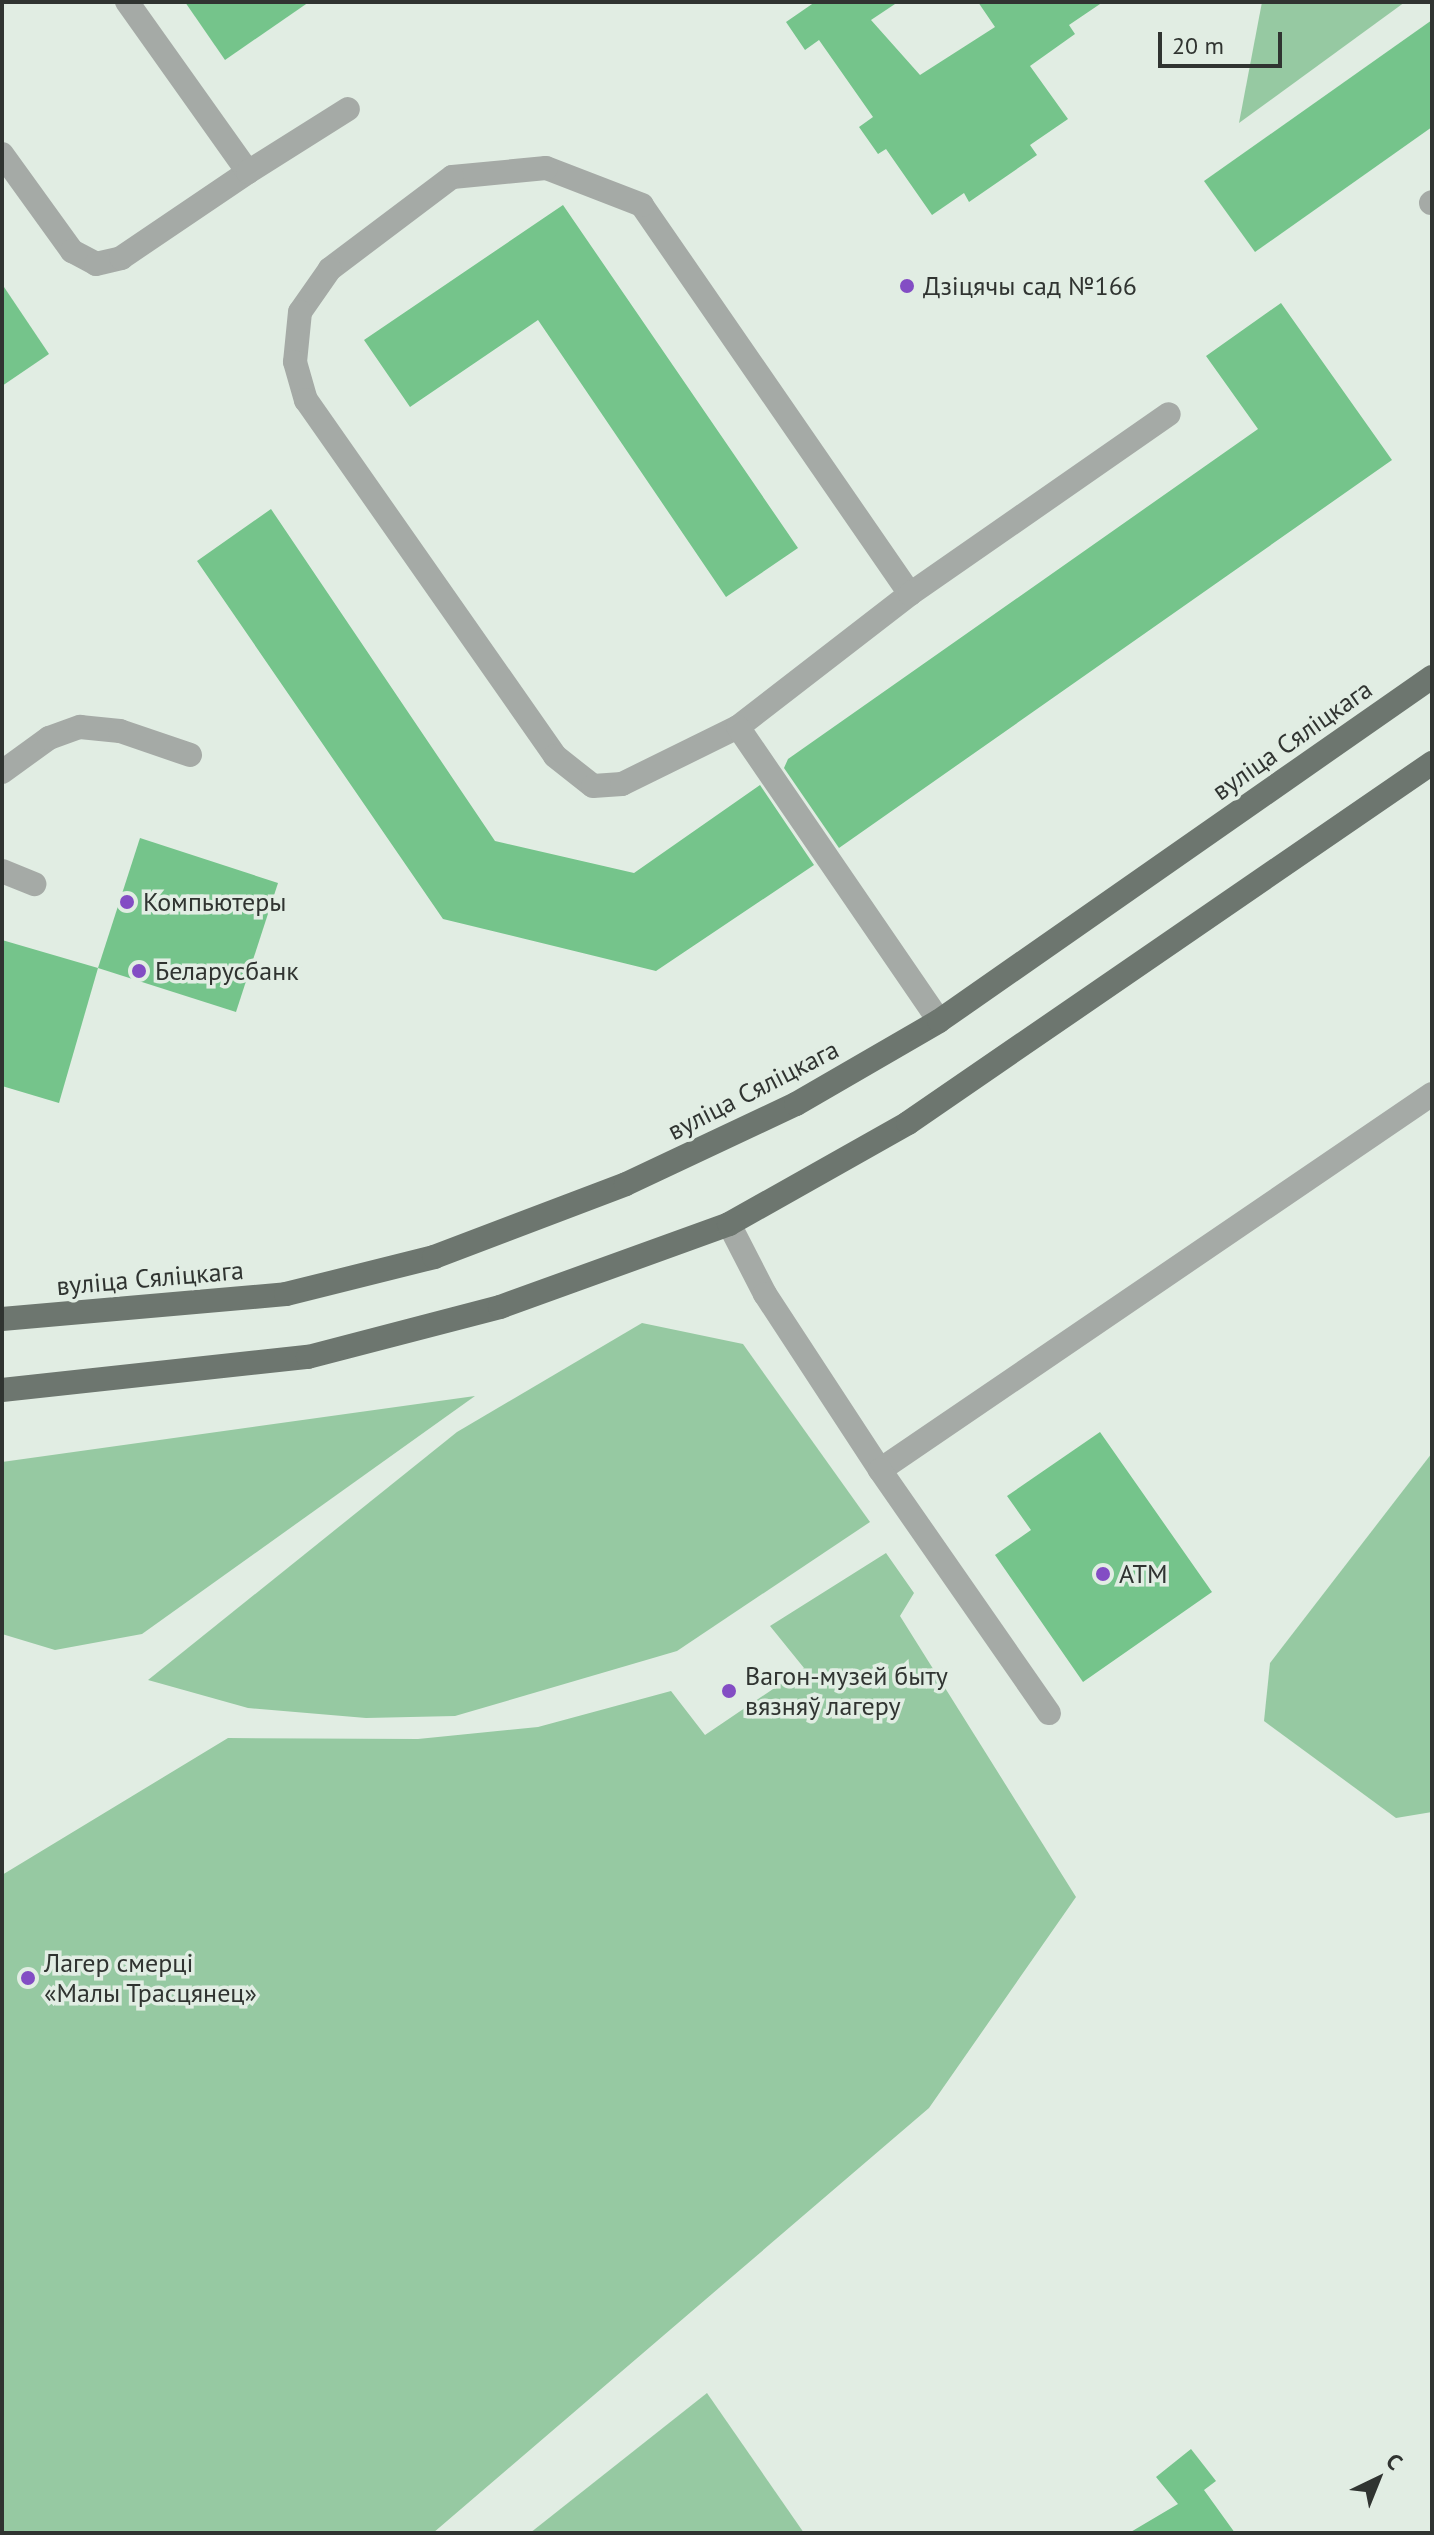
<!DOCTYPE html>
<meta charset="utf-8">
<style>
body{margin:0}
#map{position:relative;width:1434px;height:2535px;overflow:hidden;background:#e1ede3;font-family:"PT Sans",sans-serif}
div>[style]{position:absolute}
.green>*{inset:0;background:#96c9a2}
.building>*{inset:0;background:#75c48b}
.minor>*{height:24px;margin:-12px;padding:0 12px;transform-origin:12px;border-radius:12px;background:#a5aaa6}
.major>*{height:24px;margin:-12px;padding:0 12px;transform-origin:12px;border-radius:12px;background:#6d766f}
.dots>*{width:22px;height:22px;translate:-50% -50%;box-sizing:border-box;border:4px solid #e1ede3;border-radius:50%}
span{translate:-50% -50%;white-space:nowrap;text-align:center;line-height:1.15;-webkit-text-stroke:7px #e1ede3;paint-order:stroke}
.poi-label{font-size:26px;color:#303431}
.left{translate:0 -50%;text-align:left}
.street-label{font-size:26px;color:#303431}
.frame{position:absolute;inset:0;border:4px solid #303431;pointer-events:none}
.north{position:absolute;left:1338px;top:2439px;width:80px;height:80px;-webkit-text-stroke:6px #e1ede3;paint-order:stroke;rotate:43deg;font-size:22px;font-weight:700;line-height:32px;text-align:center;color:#303431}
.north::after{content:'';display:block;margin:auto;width:28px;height:36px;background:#303431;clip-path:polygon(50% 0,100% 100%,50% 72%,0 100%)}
.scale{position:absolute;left:1158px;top:32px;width:124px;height:36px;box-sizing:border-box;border:4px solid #303431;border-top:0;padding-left:10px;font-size:24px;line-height:28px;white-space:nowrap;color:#303431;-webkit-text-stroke:6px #e1ede3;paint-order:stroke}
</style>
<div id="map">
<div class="green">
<i style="clip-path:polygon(1262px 2px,1405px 2px,1239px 123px)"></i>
<i style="clip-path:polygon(642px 1323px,743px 1344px,870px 1522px,677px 1651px,455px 1716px,366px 1718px,248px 1708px,148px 1680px,457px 1432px)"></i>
<i style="clip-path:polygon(475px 1396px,142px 1634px,55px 1650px,2px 1634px,2px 1462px)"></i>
<i style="clip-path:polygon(1432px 1453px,1432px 1812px,1396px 1818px,1264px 1721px,1270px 1663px)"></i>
<i style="clip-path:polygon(886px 1553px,914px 1593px,900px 1616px,1076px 1897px,929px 2108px,433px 2533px,2px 2533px,2px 1875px,228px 1738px,418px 1739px,538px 1727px,671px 1691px,705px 1735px,804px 1668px,770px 1626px)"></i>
<i style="clip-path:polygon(707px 2393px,804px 2533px,530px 2533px)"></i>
</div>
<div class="building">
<i style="clip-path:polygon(185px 2px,309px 2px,225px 60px)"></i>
<i style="clip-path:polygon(815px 2px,898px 2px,871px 20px,920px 75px,995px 27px,978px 2px,1103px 2px,1069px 25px,1075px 34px,1030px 66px,1068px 119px,1030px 145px,1037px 155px,969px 202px,964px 193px,932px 215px,886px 149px,878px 154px,859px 127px,873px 117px,819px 40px,805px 50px,786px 22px)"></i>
<i style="clip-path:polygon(1432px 20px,1432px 127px,1255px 252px,1204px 181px)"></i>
<i style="clip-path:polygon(563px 205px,798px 548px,726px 597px,538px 320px,410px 407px,364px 340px)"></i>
<i style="clip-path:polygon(2px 284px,49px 354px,2px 386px)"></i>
<i style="clip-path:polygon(1281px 303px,1392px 460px,839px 848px,784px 768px,788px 759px,1258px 429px,1206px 356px)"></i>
<i style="clip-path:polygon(271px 509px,495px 841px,634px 873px,760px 785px,814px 865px,656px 971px,443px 919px,197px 561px)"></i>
<i style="clip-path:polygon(140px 838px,278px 883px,236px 1012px,98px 968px)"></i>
<i style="clip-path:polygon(2px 940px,98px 968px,59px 1103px,2px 1086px)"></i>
<i style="clip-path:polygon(1100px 1432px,1212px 1592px,1083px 1682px,995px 1555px,1031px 1530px,1007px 1496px)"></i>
<i style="clip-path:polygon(1191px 2449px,1216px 2481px,1204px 2490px,1235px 2533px,1129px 2533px,1178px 2504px,1156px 2477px)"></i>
</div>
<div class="minor">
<i style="left:2px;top:154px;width:120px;rotate:54.2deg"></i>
<i style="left:72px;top:251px;width:27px;rotate:28deg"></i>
<i style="left:96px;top:264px;width:26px;rotate:-13deg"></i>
<i style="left:121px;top:258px;width:153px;rotate:-34.1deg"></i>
<i style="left:248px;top:172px;width:209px;rotate:-125.4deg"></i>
<i style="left:248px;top:172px;width:118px;rotate:-32.2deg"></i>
<i style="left:1431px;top:203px;width:1px;rotate:-45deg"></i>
<i style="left:910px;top:594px;width:472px;rotate:-124.6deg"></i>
<i style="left:642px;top:205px;width:103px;rotate:-158.9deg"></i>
<i style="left:546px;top:168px;width:94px;rotate:174.5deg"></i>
<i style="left:452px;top:177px;width:153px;rotate:143deg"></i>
<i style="left:330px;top:269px;width:52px;rotate:124.9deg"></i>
<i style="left:300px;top:312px;width:50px;rotate:95.7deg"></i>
<i style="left:295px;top:362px;width:40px;rotate:74deg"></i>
<i style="left:306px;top:400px;width:434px;rotate:55deg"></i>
<i style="left:555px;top:756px;width:48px;rotate:38.3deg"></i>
<i style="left:593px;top:786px;width:29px;rotate:-4deg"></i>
<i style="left:622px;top:784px;width:129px;rotate:-26.2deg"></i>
<i style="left:738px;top:727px;width:217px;rotate:-37.7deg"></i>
<i style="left:910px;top:594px;width:315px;rotate:-34.8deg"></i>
<i style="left:738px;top:727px;width:356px;rotate:55.6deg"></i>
<i style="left:2px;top:772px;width:58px;rotate:-35.9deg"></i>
<i style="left:49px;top:738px;width:33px;rotate:-20deg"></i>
<i style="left:80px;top:727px;width:40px;rotate:5.7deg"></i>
<i style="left:120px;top:731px;width:74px;rotate:18.9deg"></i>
<i style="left:2px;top:871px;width:35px;rotate:22deg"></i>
<i style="left:729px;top:1224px;width:79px;rotate:62.8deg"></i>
<i style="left:765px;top:1294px;width:210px;rotate:56.8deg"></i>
<i style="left:880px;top:1470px;width:668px;rotate:-34.26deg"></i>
<i style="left:880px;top:1470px;width:296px;rotate:55.2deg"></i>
</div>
<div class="major">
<i style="left:2px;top:1319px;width:285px;rotate:-5deg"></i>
<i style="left:286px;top:1294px;width:153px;rotate:-14deg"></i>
<i style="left:434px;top:1257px;width:205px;rotate:-20.8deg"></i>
<i style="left:626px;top:1184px;width:188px;rotate:-25.2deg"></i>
<i style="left:796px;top:1104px;width:165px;rotate:-30.1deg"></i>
<i style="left:939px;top:1021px;width:601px;rotate:-34.91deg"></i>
<i style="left:2px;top:1390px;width:308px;rotate:-6.2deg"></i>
<i style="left:308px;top:1357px;width:198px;rotate:-14.6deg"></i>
<i style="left:500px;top:1307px;width:244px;rotate:-19.9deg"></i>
<i style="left:729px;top:1224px;width:206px;rotate:-29.4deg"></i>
<i style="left:908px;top:1123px;width:636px;rotate:-34.49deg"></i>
</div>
<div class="dots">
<i style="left:907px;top:286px;background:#834dc4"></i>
<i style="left:127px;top:902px;background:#834dc4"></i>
<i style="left:139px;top:971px;background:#834dc4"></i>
<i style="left:1103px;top:1574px;background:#834dc4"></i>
<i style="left:729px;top:1691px;background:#834dc4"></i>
<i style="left:28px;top:1978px;background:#834dc4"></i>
</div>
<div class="poi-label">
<span class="left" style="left:923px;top:286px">Дзіцячы сад №166</span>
<span class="left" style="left:143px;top:902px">Компьютеры</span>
<span class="left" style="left:155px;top:971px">Беларусбанк</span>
<span class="left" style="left:1119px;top:1574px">АТМ</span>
<span class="left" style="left:745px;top:1691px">Вагон-музей быту<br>вязняў лагеру</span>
<span class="left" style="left:44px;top:1978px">Лагер смерці<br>«Малы Трасцянец»</span>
</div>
<div class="street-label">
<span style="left:1292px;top:740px;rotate:-35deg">вуліца Сяліцкага</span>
<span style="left:753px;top:1090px;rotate:-27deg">вуліца Сяліцкага</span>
<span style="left:150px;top:1278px;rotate:-5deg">вуліца Сяліцкага</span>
</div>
<div class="frame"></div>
<div class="north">С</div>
<div class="scale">20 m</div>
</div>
